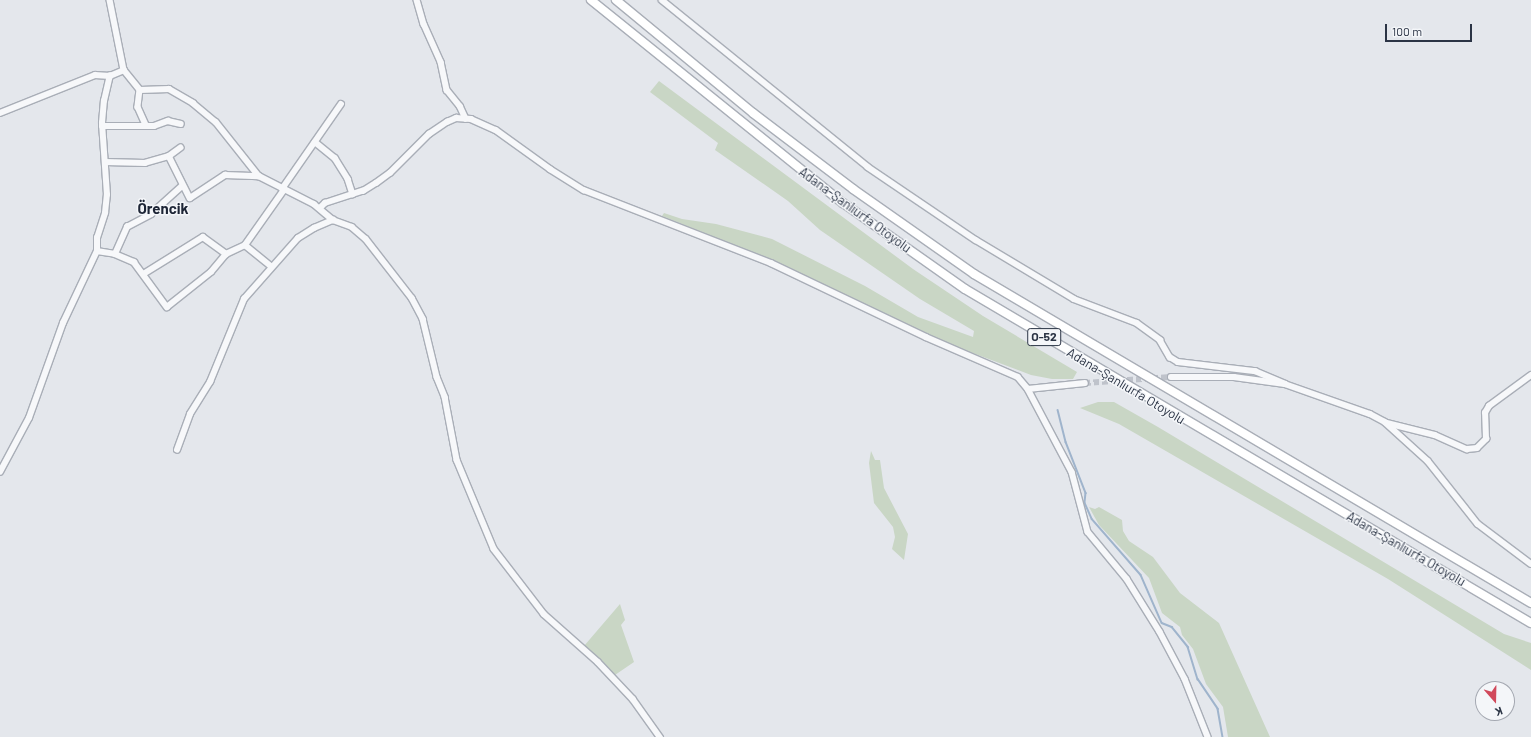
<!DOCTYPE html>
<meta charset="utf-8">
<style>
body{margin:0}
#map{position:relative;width:1531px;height:737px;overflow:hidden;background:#e4e7ec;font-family:Barlow,sans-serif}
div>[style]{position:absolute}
.green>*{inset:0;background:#c9d6c5}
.stream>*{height:1.5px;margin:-0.75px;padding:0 0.75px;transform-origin:0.75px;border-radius:0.75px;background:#9fb4cc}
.minor-tunnel>*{height:5.5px;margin-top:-2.75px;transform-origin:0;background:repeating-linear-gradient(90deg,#bfc3cb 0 5.5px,transparent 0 8.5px)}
.roads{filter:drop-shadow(1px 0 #a9aeb7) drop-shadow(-1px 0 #a9aeb7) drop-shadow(0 1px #a9aeb7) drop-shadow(0 -1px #a9aeb7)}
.minor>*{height:5.5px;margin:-2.75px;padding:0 2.75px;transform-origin:2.75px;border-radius:2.75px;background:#f7f8fa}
.highway>*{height:8px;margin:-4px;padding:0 4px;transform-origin:4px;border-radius:4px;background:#fff}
span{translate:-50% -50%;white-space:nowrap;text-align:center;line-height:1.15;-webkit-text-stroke:3px #f4f6f9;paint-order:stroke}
.shield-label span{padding:1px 3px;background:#f4f6f9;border:1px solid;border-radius:3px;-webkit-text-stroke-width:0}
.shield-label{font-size:12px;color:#2b3445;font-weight:700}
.street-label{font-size:13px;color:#2b3445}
.quarter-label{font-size:15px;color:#1d2536;font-weight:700}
.north{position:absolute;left:1475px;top:681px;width:40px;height:40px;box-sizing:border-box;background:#f4f6f9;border:1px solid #a4a8b1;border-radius:50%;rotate:160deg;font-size:11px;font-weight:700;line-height:16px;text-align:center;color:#2b3445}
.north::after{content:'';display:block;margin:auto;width:14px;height:18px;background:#d1495b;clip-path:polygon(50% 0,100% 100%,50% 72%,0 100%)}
.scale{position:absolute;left:1385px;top:24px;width:87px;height:18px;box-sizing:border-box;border:2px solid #2b3445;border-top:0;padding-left:5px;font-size:12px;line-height:14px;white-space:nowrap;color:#2b3445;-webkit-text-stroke:3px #f4f6f9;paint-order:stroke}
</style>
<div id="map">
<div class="green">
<i style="clip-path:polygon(659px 81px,913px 269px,983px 316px,1077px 372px,1073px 379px,1052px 379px,1031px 375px,946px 343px,779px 263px,662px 216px,664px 213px,682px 219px,716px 224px,772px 239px,865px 286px,918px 317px,973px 337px,974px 331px,920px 299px,820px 230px,788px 201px,715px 150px,718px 143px,650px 92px)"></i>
<i style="clip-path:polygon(1098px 402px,1114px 402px,1158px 427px,1504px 634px,1531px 643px,1531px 670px,1388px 579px,1119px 424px,1080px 408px)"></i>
<i style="clip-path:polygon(871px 451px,875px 460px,880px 460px,884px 488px,908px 534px,904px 560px,892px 549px,895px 537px,893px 527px,874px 503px,869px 463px)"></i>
<i style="clip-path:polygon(1089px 507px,1095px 509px,1099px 507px,1122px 520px,1123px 531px,1129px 541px,1153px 557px,1180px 593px,1219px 623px,1270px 737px,1228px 737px,1223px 707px,1206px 684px,1193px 649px,1182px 635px,1180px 627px,1162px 613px,1149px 578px,1099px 525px)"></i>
<i style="clip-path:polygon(620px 604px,625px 620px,621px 625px,634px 662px,615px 675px,584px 646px)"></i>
</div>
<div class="stream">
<i style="left:1058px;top:410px;width:33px;rotate:76deg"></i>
<i style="left:1066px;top:442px;width:55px;rotate:68.6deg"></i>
<i style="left:1086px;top:493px;width:10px;rotate:96deg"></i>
<i style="left:1085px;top:503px;width:17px;rotate:66deg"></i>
<i style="left:1092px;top:519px;width:74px;rotate:48.8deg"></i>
<i style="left:1141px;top:575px;width:52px;rotate:66.4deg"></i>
<i style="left:1162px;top:623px;width:11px;rotate:22deg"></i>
<i style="left:1172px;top:627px;width:26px;rotate:51deg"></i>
<i style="left:1188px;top:647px;width:34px;rotate:73deg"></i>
<i style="left:1198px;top:679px;width:36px;rotate:56deg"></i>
<i style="left:1218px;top:709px;width:28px;rotate:80deg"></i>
</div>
<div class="minor-tunnel">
<i style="left:1085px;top:383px;width:86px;rotate:-4deg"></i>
</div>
<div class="roads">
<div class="minor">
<i style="left:110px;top:0;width:71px;rotate:78.7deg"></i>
<i style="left:124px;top:70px;width:26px;rotate:51deg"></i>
<i style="left:417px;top:0;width:25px;rotate:74deg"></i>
<i style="left:424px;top:24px;width:42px;rotate:65.9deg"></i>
<i style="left:441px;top:62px;width:29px;rotate:78deg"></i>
<i style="left:447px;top:90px;width:21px;rotate:51deg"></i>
<i style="left:460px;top:106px;width:14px;rotate:65deg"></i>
<i style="left:662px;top:0;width:265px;rotate:39deg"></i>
<i style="left:868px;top:167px;width:130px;rotate:34.1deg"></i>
<i style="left:976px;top:240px;width:114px;rotate:31deg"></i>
<i style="left:1074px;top:299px;width:67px;rotate:20.9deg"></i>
<i style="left:1137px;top:323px;width:29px;rotate:36deg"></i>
<i style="left:1160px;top:340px;width:20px;rotate:60deg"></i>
<i style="left:1170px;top:357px;width:9px;rotate:32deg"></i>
<i style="left:1178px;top:362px;width:78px;rotate:6.7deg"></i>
<i style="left:1255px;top:371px;width:33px;rotate:23deg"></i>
<i style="left:140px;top:90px;width:29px;rotate:-2deg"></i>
<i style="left:169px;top:89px;width:28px;rotate:30deg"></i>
<i style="left:193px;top:103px;width:30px;rotate:40deg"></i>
<i style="left:216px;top:122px;width:69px;rotate:51.5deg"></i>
<i style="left:259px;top:176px;width:62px;rotate:27deg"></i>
<i style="left:314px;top:204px;width:25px;rotate:40deg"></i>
<i style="left:333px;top:220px;width:20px;rotate:20deg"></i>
<i style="left:352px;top:227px;width:18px;rotate:41deg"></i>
<i style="left:366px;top:239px;width:75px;rotate:52.1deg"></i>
<i style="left:412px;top:298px;width:24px;rotate:62deg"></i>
<i style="left:423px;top:319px;width:60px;rotate:76.4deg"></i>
<i style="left:437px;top:377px;width:22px;rotate:68deg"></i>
<i style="left:445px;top:397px;width:64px;rotate:79.2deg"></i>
<i style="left:457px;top:460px;width:96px;rotate:67.4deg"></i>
<i style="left:494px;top:549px;width:82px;rotate:52.4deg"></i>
<i style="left:544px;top:614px;width:72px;rotate:41.6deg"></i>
<i style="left:598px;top:662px;width:51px;rotate:46.6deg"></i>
<i style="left:633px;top:699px;width:47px;rotate:54.6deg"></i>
<i style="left:140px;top:90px;width:17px;rotate:97deg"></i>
<i style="left:138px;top:107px;width:20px;rotate:66deg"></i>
<i style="left:0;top:113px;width:102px;rotate:-21.8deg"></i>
<i style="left:95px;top:75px;width:15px;rotate:4deg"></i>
<i style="left:102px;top:126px;width:52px"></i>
<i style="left:154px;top:126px;width:15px;rotate:-20deg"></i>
<i style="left:168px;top:121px;width:13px;rotate:13deg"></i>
<i style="left:315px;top:142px;width:26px;rotate:39deg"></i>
<i style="left:335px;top:158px;width:25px;rotate:58deg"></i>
<i style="left:348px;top:179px;width:16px;rotate:72deg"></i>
<i style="left:169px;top:156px;width:47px;rotate:63.4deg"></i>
<i style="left:190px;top:198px;width:42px;rotate:-33.3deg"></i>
<i style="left:225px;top:175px;width:34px;rotate:2deg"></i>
<i style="left:105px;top:162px;width:40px;rotate:1.4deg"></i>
<i style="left:145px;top:163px;width:25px;rotate:-16deg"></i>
<i style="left:169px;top:156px;width:14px;rotate:-36deg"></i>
<i style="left:282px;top:189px;width:103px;rotate:-55.2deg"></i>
<i style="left:320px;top:208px;width:7px;rotate:-45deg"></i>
<i style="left:325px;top:203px;width:40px;rotate:-18deg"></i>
<i style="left:363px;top:191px;width:15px;rotate:-32deg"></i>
<i style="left:376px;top:183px;width:17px;rotate:-36deg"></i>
<i style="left:390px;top:173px;width:55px;rotate:-45deg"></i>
<i style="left:429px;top:134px;width:22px;rotate:-34deg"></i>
<i style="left:447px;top:122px;width:10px;rotate:-24deg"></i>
<i style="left:456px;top:118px;width:15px;rotate:4deg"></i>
<i style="left:471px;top:119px;width:27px;rotate:24deg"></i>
<i style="left:496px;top:130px;width:67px;rotate:35.8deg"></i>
<i style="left:550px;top:169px;width:40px;rotate:32deg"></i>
<i style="left:584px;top:190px;width:201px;rotate:21.3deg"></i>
<i style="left:771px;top:263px;width:172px;rotate:25.5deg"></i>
<i style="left:926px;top:337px;width:100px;rotate:23.5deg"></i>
<i style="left:1018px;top:377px;width:16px;rotate:50deg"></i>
<i style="left:1028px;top:389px;width:94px;rotate:62.1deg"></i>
<i style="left:1072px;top:472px;width:62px;rotate:75.1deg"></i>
<i style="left:1088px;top:532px;width:61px;rotate:50.3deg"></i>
<i style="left:1127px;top:579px;width:62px;rotate:58.1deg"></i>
<i style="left:1160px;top:632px;width:53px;rotate:62deg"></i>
<i style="left:1185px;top:679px;width:62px;rotate:68.4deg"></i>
<i style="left:245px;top:245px;width:33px;rotate:39deg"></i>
<i style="left:97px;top:251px;width:18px;rotate:9deg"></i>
<i style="left:115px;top:254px;width:21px;rotate:23deg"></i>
<i style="left:134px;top:262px;width:56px;rotate:53.7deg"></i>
<i style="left:167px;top:307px;width:56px;rotate:-38.5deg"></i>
<i style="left:211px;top:272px;width:23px;rotate:-50deg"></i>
<i style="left:226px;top:254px;width:21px;rotate:-25deg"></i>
<i style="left:245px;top:245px;width:67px;rotate:-54.7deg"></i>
<i style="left:115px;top:254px;width:30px;rotate:-66deg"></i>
<i style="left:127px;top:227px;width:27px;rotate:-28deg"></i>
<i style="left:151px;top:214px;width:42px;rotate:-42.1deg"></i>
<i style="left:145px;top:273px;width:68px;rotate:-31.8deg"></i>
<i style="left:203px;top:237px;width:29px;rotate:36deg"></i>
<i style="left:1171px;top:377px;width:63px"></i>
<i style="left:1234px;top:377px;width:51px;rotate:7.8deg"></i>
<i style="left:1285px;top:384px;width:90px;rotate:19.4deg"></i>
<i style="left:1370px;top:414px;width:17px;rotate:28deg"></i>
<i style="left:1385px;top:422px;width:58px;rotate:42.2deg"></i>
<i style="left:1428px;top:461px;width:80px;rotate:51.6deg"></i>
<i style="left:1478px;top:524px;width:66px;rotate:37deg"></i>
<i style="left:1028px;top:389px;width:57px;rotate:-6deg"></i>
<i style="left:1387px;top:423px;width:49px;rotate:14deg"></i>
<i style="left:1435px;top:435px;width:35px;rotate:24deg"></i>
<i style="left:1467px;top:449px;width:10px;rotate:-6deg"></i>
<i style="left:1477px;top:448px;width:13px;rotate:-45deg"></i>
<i style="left:1486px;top:439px;width:26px;rotate:-92deg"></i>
<i style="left:1485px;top:413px;width:8px;rotate:-60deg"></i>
<i style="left:1489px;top:406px;width:52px;rotate:-36.4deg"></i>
<i style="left:177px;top:450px;width:38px;rotate:-70deg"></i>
<i style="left:190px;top:414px;width:38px;rotate:-58deg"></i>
<i style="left:210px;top:382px;width:90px;rotate:-67.7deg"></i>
<i style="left:244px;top:299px;width:81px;rotate:-48.5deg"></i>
<i style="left:298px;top:238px;width:19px;rotate:-32deg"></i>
<i style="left:314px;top:228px;width:21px;rotate:-23deg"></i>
<i style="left:0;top:472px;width:61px;rotate:-61.8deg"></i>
<i style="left:29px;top:418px;width:101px;rotate:-70.3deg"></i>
<i style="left:63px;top:323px;width:80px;rotate:-64.7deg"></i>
<i style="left:97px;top:251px;width:13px;rotate:-90deg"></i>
<i style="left:97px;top:238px;width:26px;rotate:-72deg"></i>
<i style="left:105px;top:213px;width:18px;rotate:-84deg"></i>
<i style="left:107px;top:195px;width:72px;rotate:-94deg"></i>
<i style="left:102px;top:123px;width:22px;rotate:-85deg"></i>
<i style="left:104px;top:101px;width:26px;rotate:-77deg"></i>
<i style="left:110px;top:76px;width:15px;rotate:-23deg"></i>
</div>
<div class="highway">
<i style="left:591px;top:0;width:324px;rotate:38.9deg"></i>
<i style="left:843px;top:203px;width:149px;rotate:35.2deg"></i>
<i style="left:965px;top:289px;width:657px;rotate:30.55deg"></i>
<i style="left:616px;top:0;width:178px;rotate:39.5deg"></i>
<i style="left:753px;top:113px;width:126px;rotate:37.2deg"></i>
<i style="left:853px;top:189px;width:148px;rotate:35.1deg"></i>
<i style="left:974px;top:274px;width:647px;rotate:30.57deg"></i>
</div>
</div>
<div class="shield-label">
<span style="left:1044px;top:337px">O-52</span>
</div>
<div class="street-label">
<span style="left:855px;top:210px;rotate:36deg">Adana-Şanlıurfa Otoyolu</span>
<span style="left:1126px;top:386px;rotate:31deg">Adana-Şanlıurfa Otoyolu</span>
<span style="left:1406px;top:549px;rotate:30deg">Adana-Şanlıurfa Otoyolu</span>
</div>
<div class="quarter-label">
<span style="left:163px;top:209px">Örencik</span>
</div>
<div class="north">K</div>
<div class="scale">100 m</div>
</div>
